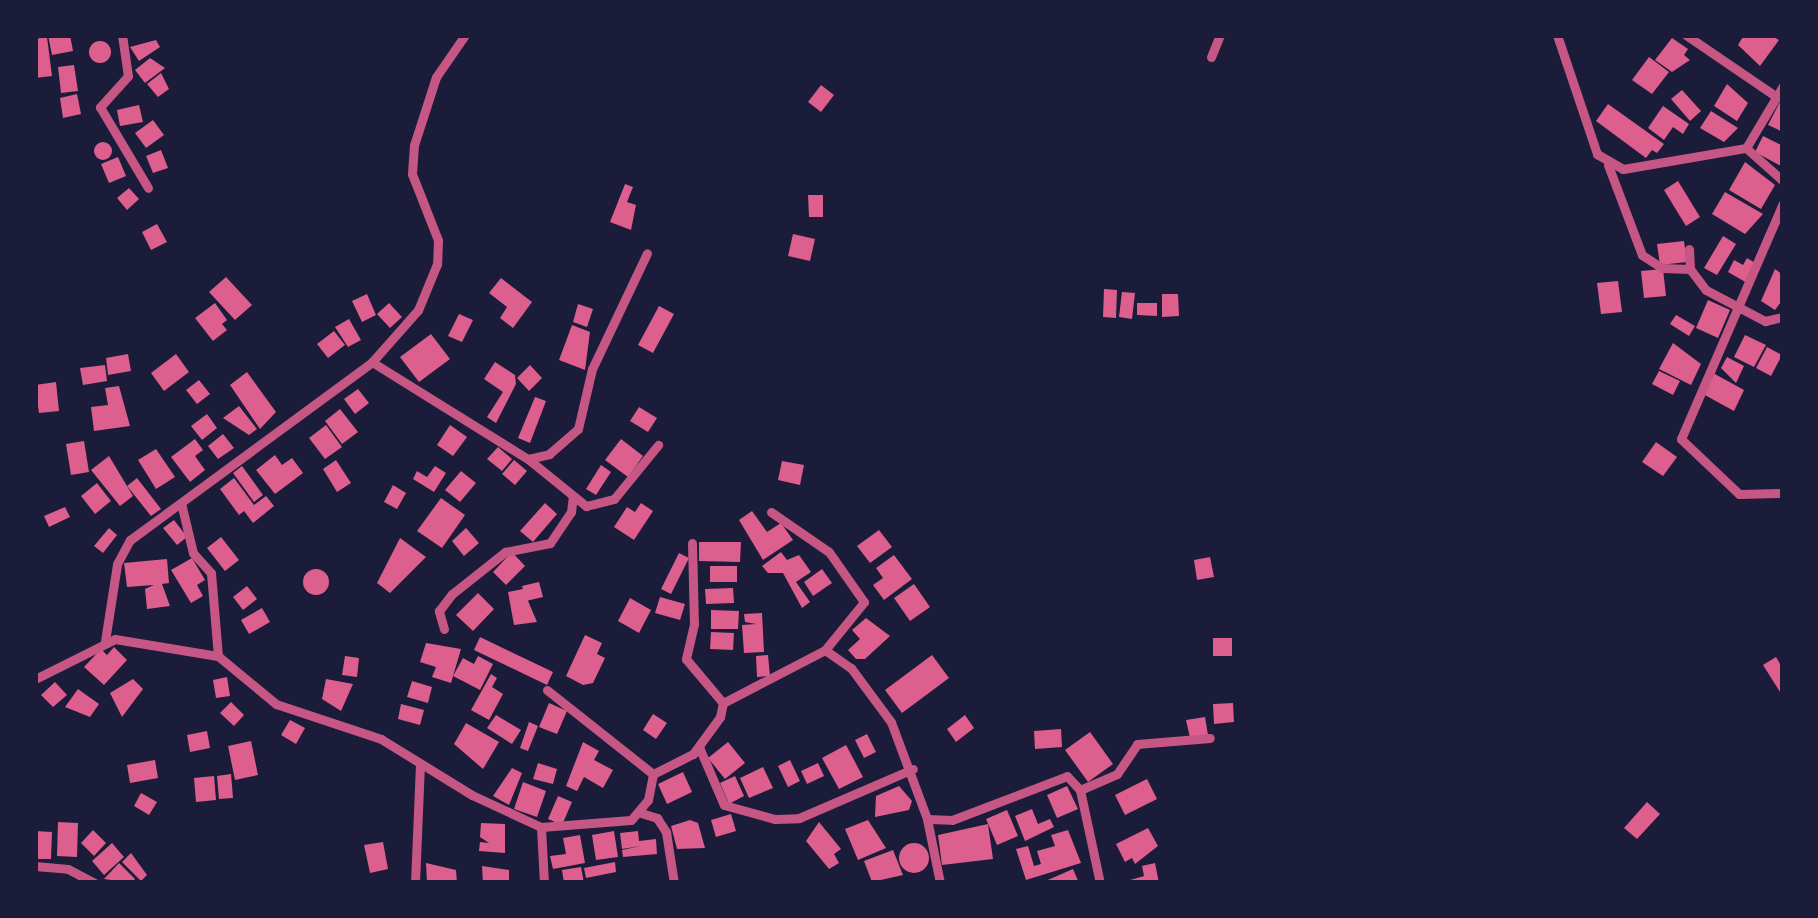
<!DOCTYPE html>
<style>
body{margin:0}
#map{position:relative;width:1818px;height:918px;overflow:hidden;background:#1b1b3a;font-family:Manrope,sans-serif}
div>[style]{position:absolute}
.building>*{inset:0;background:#dd5f8e}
.round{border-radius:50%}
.minor>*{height:9px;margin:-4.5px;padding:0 4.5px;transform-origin:4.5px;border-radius:4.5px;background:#c65784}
span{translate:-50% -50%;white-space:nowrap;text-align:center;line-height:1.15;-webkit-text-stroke:10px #1b1b3a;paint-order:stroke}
.frame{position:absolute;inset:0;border:38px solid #1b1b3a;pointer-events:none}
</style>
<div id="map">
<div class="building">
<i style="clip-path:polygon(48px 35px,70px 35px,73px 51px,52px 55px)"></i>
<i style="clip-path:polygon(1744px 35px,1770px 35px,1779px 40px,1760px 66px,1738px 45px)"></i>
<i style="clip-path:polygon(47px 37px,52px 76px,35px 78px,35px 39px)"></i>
<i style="clip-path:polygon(1672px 38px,1688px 49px,1684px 55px,1690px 60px,1672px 72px,1655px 60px)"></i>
<i style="clip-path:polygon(156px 40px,160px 47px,139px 61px,130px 47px)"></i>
<i class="round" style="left:89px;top:41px;width:22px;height:22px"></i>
<i style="clip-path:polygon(1649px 57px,1669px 72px,1652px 94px,1632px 80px)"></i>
<i style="clip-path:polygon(150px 58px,165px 68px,145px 83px,135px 70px)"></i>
<i style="clip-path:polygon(74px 65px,78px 91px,61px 93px,58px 67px)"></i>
<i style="clip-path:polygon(161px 73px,169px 89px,158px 97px,147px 84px)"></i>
<i style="clip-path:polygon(1727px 84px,1748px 103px,1737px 121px,1714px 106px)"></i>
<i style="clip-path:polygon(821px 85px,834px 95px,821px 112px,808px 102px)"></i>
<i style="clip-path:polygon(1682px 90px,1701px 111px,1690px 121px,1671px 99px)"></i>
<i style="clip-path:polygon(77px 94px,81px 114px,63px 118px,60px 98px)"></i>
<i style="clip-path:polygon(1783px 96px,1783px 132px,1768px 125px)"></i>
<i style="clip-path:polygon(1608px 104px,1664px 144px,1657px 153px,1652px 150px,1646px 158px,1596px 121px)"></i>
<i style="clip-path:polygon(139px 105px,143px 122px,120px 126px,117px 110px)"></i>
<i style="clip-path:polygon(1663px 106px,1689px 124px,1683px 134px,1673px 127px,1664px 140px,1648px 128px)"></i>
<i style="clip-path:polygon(1711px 111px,1738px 128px,1724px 142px,1700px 128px)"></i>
<i style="clip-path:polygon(153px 120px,164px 135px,146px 148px,135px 133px)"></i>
<i style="clip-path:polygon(1763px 136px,1783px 146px,1783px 167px,1755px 152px)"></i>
<i class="round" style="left:94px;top:142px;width:18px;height:18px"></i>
<i style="clip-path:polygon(161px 150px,168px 168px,153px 173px,146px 156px)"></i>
<i style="clip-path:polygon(118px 157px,126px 176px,109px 183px,101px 164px)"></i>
<i style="clip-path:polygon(1745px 162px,1775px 185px,1761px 209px,1729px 190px)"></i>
<i style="clip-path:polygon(1678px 181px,1700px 217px,1686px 226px,1664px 190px)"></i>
<i style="clip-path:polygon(625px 184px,633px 187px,627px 202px,636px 205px,631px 230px,610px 222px)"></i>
<i style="clip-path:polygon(129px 188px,139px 199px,127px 210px,117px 198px)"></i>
<i style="clip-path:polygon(1725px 192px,1763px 214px,1745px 234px,1712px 214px)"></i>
<i style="clip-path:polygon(808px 195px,823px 195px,823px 217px,809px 217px)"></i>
<i style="clip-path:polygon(157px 224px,167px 242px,151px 250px,142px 232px)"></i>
<i style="clip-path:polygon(793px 234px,815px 239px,810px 261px,788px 256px)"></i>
<i style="clip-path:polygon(1723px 236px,1736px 244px,1717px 275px,1704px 268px)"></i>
<i style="clip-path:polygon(1684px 241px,1687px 262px,1660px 265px,1657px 244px)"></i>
<i style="clip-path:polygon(1747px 258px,1757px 264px,1747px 283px,1728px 272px,1734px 260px,1743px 265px)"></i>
<i style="clip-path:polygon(1663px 269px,1666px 296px,1644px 298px,1641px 271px)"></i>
<i style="clip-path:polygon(1775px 269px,1783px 275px,1783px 299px,1775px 310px,1761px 301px)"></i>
<i style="clip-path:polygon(226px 277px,252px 305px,235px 320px,209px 292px)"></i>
<i style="clip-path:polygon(501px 278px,532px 302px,513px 328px,500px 318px,507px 307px,489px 293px)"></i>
<i style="clip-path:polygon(1618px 281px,1622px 312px,1601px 314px,1597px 283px)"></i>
<i style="clip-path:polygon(1104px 289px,1117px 290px,1116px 318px,1103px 317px)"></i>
<i style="clip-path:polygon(1122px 292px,1135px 293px,1132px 319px,1119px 317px)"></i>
<i style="clip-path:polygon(367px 294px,376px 315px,362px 322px,352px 301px)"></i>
<i style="clip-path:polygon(1162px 294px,1178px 294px,1179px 316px,1162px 317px)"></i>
<i style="clip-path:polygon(1708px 300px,1730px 310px,1718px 338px,1696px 328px)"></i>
<i style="clip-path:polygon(215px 303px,227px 320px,222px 324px,227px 330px,213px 341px,195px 318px)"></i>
<i style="clip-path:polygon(389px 303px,402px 317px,390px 328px,377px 314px)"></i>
<i style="clip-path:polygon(1137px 303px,1157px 303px,1157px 316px,1137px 315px)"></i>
<i style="clip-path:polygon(578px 304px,593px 309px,587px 327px,573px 322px)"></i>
<i style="clip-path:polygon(659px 306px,674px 314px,653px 353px,638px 345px)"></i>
<i style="clip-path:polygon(459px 314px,473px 320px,462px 342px,448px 336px)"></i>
<i style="clip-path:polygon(1676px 315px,1695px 326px,1689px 336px,1670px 324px)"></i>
<i style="clip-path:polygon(349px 319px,361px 340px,348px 347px,335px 327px)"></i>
<i style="clip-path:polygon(572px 325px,590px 332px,585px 370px,559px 360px)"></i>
<i style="clip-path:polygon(334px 331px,345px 345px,328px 358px,317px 344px)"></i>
<i style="clip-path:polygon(431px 334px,450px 359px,419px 382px,400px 357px)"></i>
<i style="clip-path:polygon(1745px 335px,1766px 345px,1754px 367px,1734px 357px)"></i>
<i style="clip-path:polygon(1673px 343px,1701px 364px,1691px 385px,1659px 369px)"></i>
<i style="clip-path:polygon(1767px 347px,1782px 355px,1771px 376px,1756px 368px)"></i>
<i style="clip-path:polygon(128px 354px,131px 371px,108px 375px,106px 358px)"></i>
<i style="clip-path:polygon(176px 354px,189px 372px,164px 391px,151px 373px)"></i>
<i style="clip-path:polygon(1727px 357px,1744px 366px,1736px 383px,1721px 368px)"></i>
<i style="clip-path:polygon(495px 362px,515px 375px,516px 384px,496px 423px,487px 417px,503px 392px,484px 379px)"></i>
<i style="clip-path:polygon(105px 365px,107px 381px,83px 385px,80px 368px)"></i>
<i style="clip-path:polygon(530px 365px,542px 378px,529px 391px,517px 378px)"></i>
<i style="clip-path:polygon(1659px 371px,1680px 381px,1673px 395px,1652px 384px)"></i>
<i style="clip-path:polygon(247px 372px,276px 412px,260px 429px,230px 385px)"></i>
<i style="clip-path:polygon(1713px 373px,1744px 390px,1734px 411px,1703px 394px)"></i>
<i style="clip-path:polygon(199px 380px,210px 394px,197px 404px,186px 390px)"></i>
<i style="clip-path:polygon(56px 382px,59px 411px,39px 413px,35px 385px)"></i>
<i style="clip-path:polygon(119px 386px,130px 426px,94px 431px,91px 407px,108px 405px,105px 388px)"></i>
<i style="clip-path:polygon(358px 389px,369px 403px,355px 414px,344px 399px)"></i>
<i style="clip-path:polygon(535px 397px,546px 401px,530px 443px,518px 438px)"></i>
<i style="clip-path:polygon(239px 406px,257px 429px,249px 435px,223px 418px)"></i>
<i style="clip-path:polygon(639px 407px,657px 418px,648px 432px,630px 421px)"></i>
<i style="clip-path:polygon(340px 409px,358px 432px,342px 444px,325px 421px)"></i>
<i style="clip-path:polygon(207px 414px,217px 428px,202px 440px,191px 426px)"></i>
<i style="clip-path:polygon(326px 425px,342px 447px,325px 459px,309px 438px)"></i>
<i style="clip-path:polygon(450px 425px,467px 437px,453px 456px,437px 445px)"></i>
<i style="clip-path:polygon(223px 434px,234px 448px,218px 459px,208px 446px)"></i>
<i style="clip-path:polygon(195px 439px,203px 450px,195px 456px,205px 470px,190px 482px,171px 457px)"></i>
<i style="clip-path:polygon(621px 439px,643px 456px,628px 477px,605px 460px)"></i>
<i style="clip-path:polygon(84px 441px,89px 472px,71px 475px,66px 444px)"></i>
<i style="clip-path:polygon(1656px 442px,1677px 457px,1663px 476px,1642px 462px)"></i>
<i style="clip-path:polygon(498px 447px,512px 459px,502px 471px,487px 459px)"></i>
<i style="clip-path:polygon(156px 449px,175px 477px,156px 489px,138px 460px)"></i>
<i style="clip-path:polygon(275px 455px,282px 465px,292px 458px,303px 473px,275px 494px,256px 470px)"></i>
<i style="clip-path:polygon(109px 456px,133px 496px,120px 506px,91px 470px)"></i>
<i style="clip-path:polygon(336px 460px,351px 483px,337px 492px,323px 469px)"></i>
<i style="clip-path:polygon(514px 460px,527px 471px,515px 485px,502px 474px)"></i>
<i style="clip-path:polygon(782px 461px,804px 465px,800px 485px,778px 480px)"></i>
<i style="clip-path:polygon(601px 465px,611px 472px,596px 495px,586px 489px)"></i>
<i style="clip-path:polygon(242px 466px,263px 495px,254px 502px,233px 473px)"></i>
<i style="clip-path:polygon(435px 466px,446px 473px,434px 492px,413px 479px,417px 471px,427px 477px)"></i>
<i style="clip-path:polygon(461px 471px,476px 483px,460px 502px,445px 490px)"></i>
<i style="clip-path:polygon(137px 478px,161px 509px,151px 516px,127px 486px)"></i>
<i style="clip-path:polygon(234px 478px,254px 505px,266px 496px,274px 506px,253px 523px,244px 511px,239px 515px,220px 489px)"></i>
<i style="clip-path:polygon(97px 483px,111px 501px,95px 514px,81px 496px)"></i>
<i style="clip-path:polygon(393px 485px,406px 493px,397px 509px,384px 502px)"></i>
<i style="clip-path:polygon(441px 498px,465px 515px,442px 548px,417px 531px)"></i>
<i style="clip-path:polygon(545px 503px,557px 514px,533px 542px,520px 531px)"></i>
<i style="clip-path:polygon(641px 503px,653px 511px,634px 540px,614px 527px,627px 507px,635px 512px)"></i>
<i style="clip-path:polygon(65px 507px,70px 517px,49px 527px,44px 516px)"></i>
<i style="clip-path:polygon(752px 511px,767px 532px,781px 523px,793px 540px,763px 560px,739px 520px)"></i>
<i style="clip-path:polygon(174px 520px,187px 537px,177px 545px,163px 528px)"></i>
<i style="clip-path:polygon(109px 528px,117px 535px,103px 553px,94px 546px)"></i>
<i style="clip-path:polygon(466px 528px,479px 543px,464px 556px,452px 541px)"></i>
<i style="clip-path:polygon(879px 530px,892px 547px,870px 563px,857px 546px)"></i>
<i style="clip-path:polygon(221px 537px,239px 560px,225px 571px,207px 548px)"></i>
<i style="clip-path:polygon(400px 538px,426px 557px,390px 593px,377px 583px)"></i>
<i style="clip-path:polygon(699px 542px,741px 542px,740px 562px,699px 561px)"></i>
<i style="clip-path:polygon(512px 552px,525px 566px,506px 585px,493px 572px)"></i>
<i style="clip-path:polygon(781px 552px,787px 560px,799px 555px,811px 572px,796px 582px,810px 602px,802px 608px,783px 573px,768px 573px,762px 566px)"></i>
<i style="clip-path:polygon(679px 553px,689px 558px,671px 594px,661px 589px)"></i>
<i style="clip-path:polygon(894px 555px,912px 579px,884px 600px,873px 585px,883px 578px,876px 568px)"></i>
<i style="clip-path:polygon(1210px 557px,1214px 577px,1197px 580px,1194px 560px)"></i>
<i style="clip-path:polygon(192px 558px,205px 580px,197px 585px,203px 596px,191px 603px,171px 570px)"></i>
<i style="clip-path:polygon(167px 559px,169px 583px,162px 584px,170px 606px,147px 609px,145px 589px,154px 585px,127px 587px,124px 563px)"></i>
<i style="clip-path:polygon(710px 566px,737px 566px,737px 582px,710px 582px)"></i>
<i style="clip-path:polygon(822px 569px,832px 583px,813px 596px,804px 582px)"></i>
<i class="round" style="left:303px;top:569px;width:26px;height:26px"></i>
<i style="clip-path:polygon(539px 582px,543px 597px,526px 601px,522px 586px)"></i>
<i style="clip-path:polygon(914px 584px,930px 607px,910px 621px,894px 598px)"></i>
<i style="clip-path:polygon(247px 586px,257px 599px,243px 610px,233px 597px)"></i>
<i style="clip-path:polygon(733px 588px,734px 603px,706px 604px,705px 589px)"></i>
<i style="clip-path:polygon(523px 589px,537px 622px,514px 625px,508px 592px)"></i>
<i style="clip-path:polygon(478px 593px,494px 609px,473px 631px,456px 615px)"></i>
<i style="clip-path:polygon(660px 597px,685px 604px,680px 620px,655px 613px)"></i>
<i style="clip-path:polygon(630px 598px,651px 610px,639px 633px,618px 621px)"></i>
<i style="clip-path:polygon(262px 608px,270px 622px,249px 634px,241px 620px)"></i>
<i style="clip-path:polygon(711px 610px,739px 611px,738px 629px,711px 629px)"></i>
<i style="clip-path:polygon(762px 613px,764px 652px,744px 653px,742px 625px,756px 624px,745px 622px,744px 614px)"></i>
<i style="clip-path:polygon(866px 618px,890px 636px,865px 659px,856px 659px,848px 650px,860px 639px,852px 630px)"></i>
<i style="clip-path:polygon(711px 632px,734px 633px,733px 650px,710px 649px)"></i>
<i style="clip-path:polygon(585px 635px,602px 643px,597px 654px,605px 658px,593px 683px,583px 685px,566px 676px)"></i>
<i style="clip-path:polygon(480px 637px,553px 672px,547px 685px,474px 650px)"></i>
<i style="clip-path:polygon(1213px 638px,1232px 638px,1232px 656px,1213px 656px)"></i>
<i style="clip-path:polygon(426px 643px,461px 649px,451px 683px,432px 677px,436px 667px,420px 662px)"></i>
<i style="clip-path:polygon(114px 647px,127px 660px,104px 685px,84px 667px,101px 649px,107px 655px)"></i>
<i style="clip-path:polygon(768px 655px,770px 676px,757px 677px,756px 656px)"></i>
<i style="clip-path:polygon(932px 655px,949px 678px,902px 713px,885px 690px)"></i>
<i style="clip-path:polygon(345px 656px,359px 658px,357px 677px,342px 675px)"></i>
<i style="clip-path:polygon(478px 656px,493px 664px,480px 690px,453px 676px,463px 658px,474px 664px)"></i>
<i style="clip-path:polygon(1776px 657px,1783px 669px,1780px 692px,1763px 665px)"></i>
<i style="clip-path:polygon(491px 674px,497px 678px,492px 687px,503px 694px,489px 720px,471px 710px)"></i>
<i style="clip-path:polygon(227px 677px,230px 696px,216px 698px,213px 680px)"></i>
<i style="clip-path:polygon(133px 679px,143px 689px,122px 717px,110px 693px)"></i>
<i style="clip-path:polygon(326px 679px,353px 684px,341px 711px,322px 699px)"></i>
<i style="clip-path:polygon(412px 681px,432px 687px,428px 703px,407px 697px)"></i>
<i style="clip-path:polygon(55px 682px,67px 695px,53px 707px,41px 695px)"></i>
<i style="clip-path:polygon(78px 689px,99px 704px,90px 717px,65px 707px)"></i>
<i style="clip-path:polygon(231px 702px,244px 715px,234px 726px,220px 713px)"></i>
<i style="clip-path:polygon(549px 703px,567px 711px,557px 734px,539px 727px)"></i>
<i style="clip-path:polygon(1233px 703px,1234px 722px,1214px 724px,1213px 704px)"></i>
<i style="clip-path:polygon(401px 704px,424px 710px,420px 725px,398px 719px)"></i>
<i style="clip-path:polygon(653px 714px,667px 723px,656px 739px,643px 730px)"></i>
<i style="clip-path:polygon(496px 715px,521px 730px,512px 744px,487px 728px)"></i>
<i style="clip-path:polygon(965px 715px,974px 728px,956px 742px,947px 729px)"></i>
<i style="clip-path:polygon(1205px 717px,1208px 735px,1190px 738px,1186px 720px)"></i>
<i style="clip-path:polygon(290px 720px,305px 728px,296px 744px,281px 735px)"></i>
<i style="clip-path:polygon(529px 722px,538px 726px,528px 751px,520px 748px)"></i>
<i style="clip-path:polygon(466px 723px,499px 742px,483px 769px,454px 744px)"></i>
<i style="clip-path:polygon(1061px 729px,1062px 747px,1035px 749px,1034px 731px)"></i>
<i style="clip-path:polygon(207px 731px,210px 748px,190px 752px,187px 735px)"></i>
<i style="clip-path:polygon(1090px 732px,1113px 764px,1088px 782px,1065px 750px)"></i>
<i style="clip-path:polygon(867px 734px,876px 752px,864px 758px,855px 740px)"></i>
<i style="clip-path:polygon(251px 741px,258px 775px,235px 780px,228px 746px)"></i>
<i style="clip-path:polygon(583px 742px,599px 751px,594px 760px,613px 770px,603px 788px,584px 777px,577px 791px,566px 786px)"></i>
<i style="clip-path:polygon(728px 742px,745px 763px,725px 779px,708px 758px)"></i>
<i style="clip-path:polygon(846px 745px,863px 777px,839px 789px,822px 758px)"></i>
<i style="clip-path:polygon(155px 760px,158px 778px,130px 783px,127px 765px)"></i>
<i style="clip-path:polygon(790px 760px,800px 781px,788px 787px,778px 766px)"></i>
<i style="clip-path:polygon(538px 763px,557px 769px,553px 784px,533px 779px)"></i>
<i style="clip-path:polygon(818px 763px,824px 776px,807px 784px,801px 771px)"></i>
<i style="clip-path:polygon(763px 767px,773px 788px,749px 798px,740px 778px)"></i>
<i style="clip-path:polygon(512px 768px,522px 773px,509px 805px,493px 796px)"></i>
<i style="clip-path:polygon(683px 772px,692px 792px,667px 804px,658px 784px)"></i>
<i style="clip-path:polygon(231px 774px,233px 798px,219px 799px,217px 776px)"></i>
<i style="clip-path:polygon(214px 776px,216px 800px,196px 802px,194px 778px)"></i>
<i style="clip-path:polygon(735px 776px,744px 796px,729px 804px,720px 783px)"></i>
<i style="clip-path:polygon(1147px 779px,1157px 799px,1125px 815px,1115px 795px)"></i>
<i style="clip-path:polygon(523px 782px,546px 791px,537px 817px,514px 809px)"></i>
<i style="clip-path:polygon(899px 786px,912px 801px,909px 810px,875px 817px,876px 796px)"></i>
<i style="clip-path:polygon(1067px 786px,1078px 809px,1057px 818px,1047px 795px)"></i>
<i style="clip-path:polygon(141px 793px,157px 802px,149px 815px,134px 806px)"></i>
<i style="clip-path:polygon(558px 796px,572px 802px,562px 825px,548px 819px)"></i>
<i style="clip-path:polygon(1647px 802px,1660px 814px,1637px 839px,1624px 828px)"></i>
<i style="clip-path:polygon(1032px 809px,1038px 824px,1050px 819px,1054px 827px,1025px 841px,1015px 816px)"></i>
<i style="clip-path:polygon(1007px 810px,1018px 836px,997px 845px,986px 819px)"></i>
<i style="clip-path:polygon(731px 814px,736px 831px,716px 837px,711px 820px)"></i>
<i style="clip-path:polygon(690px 820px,698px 823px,705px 848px,677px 849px,671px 826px)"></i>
<i style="clip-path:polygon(868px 820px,886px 848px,858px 860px,845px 829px)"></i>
<i style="clip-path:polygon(58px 822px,78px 823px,77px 857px,57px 856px)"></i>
<i style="clip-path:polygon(819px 822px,841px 849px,834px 854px,839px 863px,829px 869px,806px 841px)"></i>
<i style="clip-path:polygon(481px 823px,505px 824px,505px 853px,479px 851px,480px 842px,489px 843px,480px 837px)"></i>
<i style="clip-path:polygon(988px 824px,993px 859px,942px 865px,938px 835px)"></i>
<i style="clip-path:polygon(1148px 828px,1158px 846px,1135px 864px,1132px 858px,1125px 862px,1116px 844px)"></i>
<i style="clip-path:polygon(93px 830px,106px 843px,94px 856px,81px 843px)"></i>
<i style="clip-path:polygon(1068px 830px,1081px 863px,1026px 880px,1016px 849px,1028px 846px,1034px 866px,1041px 864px,1037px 851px,1055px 846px,1051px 835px)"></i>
<i style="clip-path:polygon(35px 831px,52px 832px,51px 859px,35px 859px)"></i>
<i style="clip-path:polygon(614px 831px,618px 857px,596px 860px,592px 835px)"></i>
<i style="clip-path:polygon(638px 831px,639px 841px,656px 839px,657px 854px,623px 857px,622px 850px,641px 846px,622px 849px,620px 833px)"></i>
<i style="clip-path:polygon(580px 835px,585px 863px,553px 869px,550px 856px,566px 854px,563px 838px)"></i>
<i style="clip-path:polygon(383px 842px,388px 869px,370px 873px,364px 845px)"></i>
<i style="clip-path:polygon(112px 843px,124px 857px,104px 875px,92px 861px)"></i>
<i class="round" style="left:899px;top:843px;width:30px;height:30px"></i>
<i style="clip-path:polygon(893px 850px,903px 875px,872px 882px,864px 861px)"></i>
<i style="clip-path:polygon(131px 853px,147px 875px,141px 881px,122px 862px)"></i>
<i style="clip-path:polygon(615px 862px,616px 872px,586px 878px,584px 868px)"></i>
<i style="clip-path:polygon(119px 863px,135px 879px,132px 883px,104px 879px)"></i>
<i style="clip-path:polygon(426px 863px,456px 870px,457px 883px,427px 883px)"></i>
<i style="clip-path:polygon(1155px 863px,1159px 883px,1120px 883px,1144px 876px,1142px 866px)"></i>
<i style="clip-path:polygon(482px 866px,509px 870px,509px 883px,483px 883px)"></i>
<i style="clip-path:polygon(581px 867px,584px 883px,564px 883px,562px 870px)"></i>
<i style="clip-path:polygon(1073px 869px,1079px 883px,1041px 883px)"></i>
</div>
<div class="minor">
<i style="left:122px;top:35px;width:41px;rotate:81.7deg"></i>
<i style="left:128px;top:76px;width:42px;rotate:132.1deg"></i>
<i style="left:100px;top:107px;width:94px;rotate:59.3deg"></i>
<i style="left:465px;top:35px;width:51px;rotate:124.6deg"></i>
<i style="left:436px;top:77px;width:71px;rotate:107.9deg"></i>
<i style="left:414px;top:145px;width:29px;rotate:94deg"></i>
<i style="left:412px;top:174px;width:71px;rotate:68.5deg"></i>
<i style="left:438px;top:240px;width:24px;rotate:92deg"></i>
<i style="left:437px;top:264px;width:50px;rotate:112.4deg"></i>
<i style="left:418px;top:310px;width:69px;rotate:131.5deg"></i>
<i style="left:372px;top:362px;width:184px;rotate:31.9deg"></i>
<i style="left:528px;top:459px;width:75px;rotate:39deg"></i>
<i style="left:586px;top:506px;width:29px;rotate:-14deg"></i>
<i style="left:614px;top:499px;width:70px;rotate:-50.8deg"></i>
<i style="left:1557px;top:35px;width:126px;rotate:71.4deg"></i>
<i style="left:1597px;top:154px;width:30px;rotate:30deg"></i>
<i style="left:1623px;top:169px;width:125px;rotate:-9.7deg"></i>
<i style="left:1746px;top:148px;width:72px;rotate:-59.2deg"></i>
<i style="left:1686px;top:35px;width:110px;rotate:34.3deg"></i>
<i style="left:1211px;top:57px;width:24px;rotate:-68deg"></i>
<i style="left:1746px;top:148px;width:50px;rotate:41.7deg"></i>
<i style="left:1608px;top:165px;width:96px;rotate:69.3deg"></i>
<i style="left:1642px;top:255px;width:24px;rotate:33deg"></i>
<i style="left:1662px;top:268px;width:28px;rotate:2deg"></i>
<i style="left:1783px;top:203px;width:257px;rotate:113.4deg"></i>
<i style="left:1681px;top:439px;width:80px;rotate:43.5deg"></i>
<i style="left:1739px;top:494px;width:44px;rotate:-1.3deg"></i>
<i style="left:1689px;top:249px;width:20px;rotate:87deg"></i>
<i style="left:1690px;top:269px;width:26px;rotate:53deg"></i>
<i style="left:1706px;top:290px;width:67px;rotate:27.7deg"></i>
<i style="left:1765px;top:321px;width:18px;rotate:-13deg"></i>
<i style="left:528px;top:459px;width:22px;rotate:-13deg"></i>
<i style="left:549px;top:454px;width:38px;rotate:-41deg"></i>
<i style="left:578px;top:429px;width:62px;rotate:-76.9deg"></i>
<i style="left:592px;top:369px;width:128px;rotate:-64.6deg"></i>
<i style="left:181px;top:503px;width:51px;rotate:76.5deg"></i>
<i style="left:193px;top:553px;width:27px;rotate:48deg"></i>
<i style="left:211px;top:573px;width:83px;rotate:85.2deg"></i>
<i style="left:771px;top:512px;width:70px;rotate:34.6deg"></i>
<i style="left:829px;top:552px;width:61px;rotate:55deg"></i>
<i style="left:864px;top:602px;width:62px;rotate:129.1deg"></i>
<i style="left:692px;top:543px;width:81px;rotate:88.6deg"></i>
<i style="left:694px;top:624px;width:36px;rotate:103deg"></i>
<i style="left:686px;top:659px;width:57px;rotate:49.9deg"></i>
<i style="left:444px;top:629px;width:19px;rotate:-106deg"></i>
<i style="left:439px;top:611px;width:21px;rotate:-53deg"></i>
<i style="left:452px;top:594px;width:68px;rotate:-38.4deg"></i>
<i style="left:505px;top:552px;width:46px;rotate:-11.3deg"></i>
<i style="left:550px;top:543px;width:37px;rotate:-56deg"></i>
<i style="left:571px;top:512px;width:16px;rotate:-83deg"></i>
<i style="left:105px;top:641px;width:78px;rotate:-81.1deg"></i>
<i style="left:117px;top:564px;width:27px;rotate:-62deg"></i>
<i style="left:130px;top:540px;width:300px;rotate:-36.3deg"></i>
<i style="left:35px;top:679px;width:89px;rotate:-26.6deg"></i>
<i style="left:115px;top:639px;width:104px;rotate:9.4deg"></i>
<i style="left:218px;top:656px;width:75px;rotate:39.6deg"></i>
<i style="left:276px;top:704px;width:111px;rotate:18.4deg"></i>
<i style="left:381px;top:739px;width:107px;rotate:31.6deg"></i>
<i style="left:472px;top:795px;width:76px;rotate:24.9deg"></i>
<i style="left:547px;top:690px;width:135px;rotate:38.4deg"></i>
<i style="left:653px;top:774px;width:45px;rotate:-26.6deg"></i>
<i style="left:693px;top:754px;width:46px;rotate:-53.9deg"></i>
<i style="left:720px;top:717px;width:14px;rotate:-78deg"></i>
<i style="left:723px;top:703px;width:115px;rotate:-27.5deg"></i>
<i style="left:825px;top:650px;width:32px;rotate:35deg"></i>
<i style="left:851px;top:668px;width:67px;rotate:53.5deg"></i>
<i style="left:891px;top:722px;width:103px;rotate:69.6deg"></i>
<i style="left:927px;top:819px;width:25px;rotate:2deg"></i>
<i style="left:952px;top:820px;width:123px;rotate:-20.9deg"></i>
<i style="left:1067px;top:776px;width:19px;rotate:47deg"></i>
<i style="left:1080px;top:790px;width:95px;rotate:77.9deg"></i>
<i style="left:699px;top:747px;width:63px;rotate:66.7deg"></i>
<i style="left:724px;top:805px;width:53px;rotate:15.4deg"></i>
<i style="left:775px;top:819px;width:24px;rotate:-2deg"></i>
<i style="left:799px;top:818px;width:124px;rotate:-23.3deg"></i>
<i style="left:1080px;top:790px;width:40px;rotate:-23.4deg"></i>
<i style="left:1117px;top:774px;width:36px;rotate:-56deg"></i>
<i style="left:1137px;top:744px;width:73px;rotate:-4.7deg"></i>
<i style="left:641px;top:813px;width:17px;rotate:17deg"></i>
<i style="left:657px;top:818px;width:17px;rotate:57deg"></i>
<i style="left:666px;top:832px;width:52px;rotate:81.1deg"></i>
<i style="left:927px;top:819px;width:65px;rotate:78.5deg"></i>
<i style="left:35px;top:866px;width:33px;rotate:5deg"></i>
<i style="left:68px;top:869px;width:30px;rotate:28deg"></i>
<i style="left:415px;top:883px;width:117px;rotate:-87.6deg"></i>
<i style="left:544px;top:883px;width:56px;rotate:-93.1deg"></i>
<i style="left:541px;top:827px;width:90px;rotate:-4.4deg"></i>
<i style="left:631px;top:820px;width:26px;rotate:-50deg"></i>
<i style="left:648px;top:800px;width:26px;rotate:-79deg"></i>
</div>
<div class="frame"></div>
</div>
